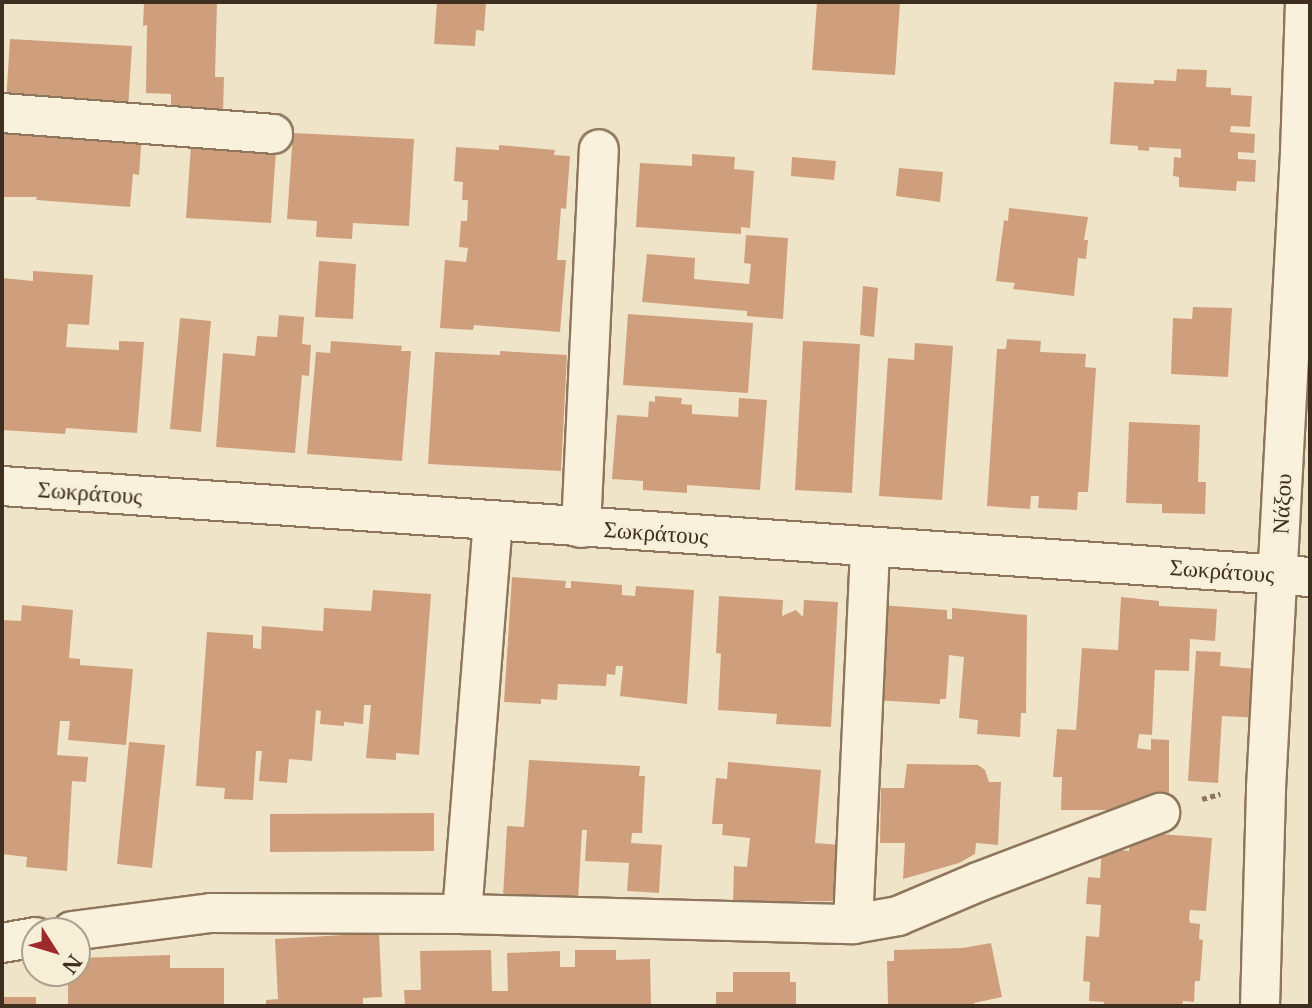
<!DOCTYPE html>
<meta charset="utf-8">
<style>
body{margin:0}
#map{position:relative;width:1312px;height:1008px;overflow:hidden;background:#f0e4c8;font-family:"Libre Baskerville",serif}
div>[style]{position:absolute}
.building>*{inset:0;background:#cf9f7d}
.path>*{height:4.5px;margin-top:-2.25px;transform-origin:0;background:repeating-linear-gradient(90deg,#8d765c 0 5px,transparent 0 8.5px)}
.roads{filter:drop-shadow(2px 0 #8d765c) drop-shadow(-2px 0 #8d765c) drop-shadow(0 2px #8d765c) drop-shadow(0 -2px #8d765c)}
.minor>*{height:38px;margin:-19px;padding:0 19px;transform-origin:19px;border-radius:19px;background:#faf1dc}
span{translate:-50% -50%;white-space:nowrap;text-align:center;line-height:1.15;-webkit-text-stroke:5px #f7eed8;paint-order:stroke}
.street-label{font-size:23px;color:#3d2e20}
.frame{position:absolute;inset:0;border:4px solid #3d2e20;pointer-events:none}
.north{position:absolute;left:21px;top:917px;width:70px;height:70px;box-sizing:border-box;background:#f7eed8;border:2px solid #ada18e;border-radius:50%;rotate:127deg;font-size:19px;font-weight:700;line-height:28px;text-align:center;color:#3d2e20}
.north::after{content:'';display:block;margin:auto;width:24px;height:32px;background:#9e2a2b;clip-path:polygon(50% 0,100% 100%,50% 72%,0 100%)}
</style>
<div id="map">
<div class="building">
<i style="clip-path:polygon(144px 2px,217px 2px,215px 77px,224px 77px,223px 112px,171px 111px,171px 94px,146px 93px,147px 25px,143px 26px)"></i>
<i style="clip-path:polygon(437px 2px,486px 2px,484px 31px,476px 30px,475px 46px,434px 44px)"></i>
<i style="clip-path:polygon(817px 2px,900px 2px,895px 75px,812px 70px)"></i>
<i style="clip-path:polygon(10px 39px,132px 46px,128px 110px,6px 103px)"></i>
<i style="clip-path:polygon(1177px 69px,1207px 70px,1206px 87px,1231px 88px,1231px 95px,1252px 96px,1250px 127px,1231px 126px,1230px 132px,1255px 134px,1254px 153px,1238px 152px,1238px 159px,1256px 160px,1255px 182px,1237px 181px,1236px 191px,1179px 187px,1179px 177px,1173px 176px,1174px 157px,1181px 158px,1181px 149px,1149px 147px,1149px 151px,1138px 150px,1138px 146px,1110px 144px,1114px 82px,1154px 84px,1154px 80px,1176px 81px)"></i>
<i style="clip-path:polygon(2px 124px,142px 134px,139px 175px,133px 174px,130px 207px,36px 200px,37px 197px,2px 197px)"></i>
<i style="clip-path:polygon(293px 133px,414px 139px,409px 226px,353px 223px,352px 239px,316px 237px,317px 221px,287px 219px)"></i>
<i style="clip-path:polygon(191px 145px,276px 150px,271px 223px,186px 218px)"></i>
<i style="clip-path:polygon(499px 145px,555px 150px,554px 155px,570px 156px,566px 209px,561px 208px,557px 260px,566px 260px,560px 332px,474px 325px,473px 330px,440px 328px,445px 260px,466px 262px,468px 248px,459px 247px,461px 221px,467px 221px,468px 200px,462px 200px,463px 182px,454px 181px,456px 147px,499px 150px)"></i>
<i style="clip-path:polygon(692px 154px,735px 157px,734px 169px,754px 171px,750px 228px,741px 227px,741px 234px,636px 227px,640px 163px,692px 166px)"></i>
<i style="clip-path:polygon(792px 157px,836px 161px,834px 180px,791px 176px)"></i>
<i style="clip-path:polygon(899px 168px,943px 172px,940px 202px,896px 196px)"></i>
<i style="clip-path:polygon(1009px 208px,1088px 217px,1084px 240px,1088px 240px,1086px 259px,1078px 258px,1074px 296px,1013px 289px,1015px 283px,996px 281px,1004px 220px,1008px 221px)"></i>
<i style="clip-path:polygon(746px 235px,788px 238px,783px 319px,747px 316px,747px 311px,642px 302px,647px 254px,695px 258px,694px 279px,749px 284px,751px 264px,744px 263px)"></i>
<i style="clip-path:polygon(319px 261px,356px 264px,353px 319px,315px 317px)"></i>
<i style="clip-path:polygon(33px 271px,93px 275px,89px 325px,68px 324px,66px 347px,119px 350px,119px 341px,144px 342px,137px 433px,66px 428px,65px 434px,2px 430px,2px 278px,33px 281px)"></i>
<i style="clip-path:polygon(863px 286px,878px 288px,874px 337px,860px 335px)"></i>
<i style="clip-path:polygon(1193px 307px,1232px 308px,1228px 377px,1171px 374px,1173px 318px,1192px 319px)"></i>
<i style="clip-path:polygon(628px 314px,753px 323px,748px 393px,623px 385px)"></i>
<i style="clip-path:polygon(279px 315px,304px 317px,302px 344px,311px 345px,309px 376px,302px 375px,295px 453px,216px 447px,223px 353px,255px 356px,257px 336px,277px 337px)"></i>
<i style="clip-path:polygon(180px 318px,211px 321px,201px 432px,170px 429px)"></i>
<i style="clip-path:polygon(1007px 339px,1041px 341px,1040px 352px,1086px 354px,1085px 367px,1096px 368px,1088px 492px,1078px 492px,1077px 510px,1038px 508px,1039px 496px,1031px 496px,1030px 509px,987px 506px,997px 349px,1006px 349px)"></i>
<i style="clip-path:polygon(331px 341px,402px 346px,401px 351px,411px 351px,402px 461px,307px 454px,316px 352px,330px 353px)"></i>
<i style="clip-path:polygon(803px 341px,860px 344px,852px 493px,795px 490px)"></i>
<i style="clip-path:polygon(915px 343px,953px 346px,942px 500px,879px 496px,888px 358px,914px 360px)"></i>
<i style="clip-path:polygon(500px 351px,567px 355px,561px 471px,428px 464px,435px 352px,500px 355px)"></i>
<i style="clip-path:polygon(655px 396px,682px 398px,681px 404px,692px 405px,692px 414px,738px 417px,739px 398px,767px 400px,760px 490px,687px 485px,687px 493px,643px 490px,643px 481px,612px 479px,617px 415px,648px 417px,649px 401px,655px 402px)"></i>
<i style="clip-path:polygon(1129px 422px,1200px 425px,1198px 482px,1206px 482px,1205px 514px,1162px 513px,1162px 504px,1126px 503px)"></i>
<i style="clip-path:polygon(512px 577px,566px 581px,565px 588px,571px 588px,571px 581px,622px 585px,622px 595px,635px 596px,636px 586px,694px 590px,687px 704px,620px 696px,623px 666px,616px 666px,615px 675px,607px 674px,606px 686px,558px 684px,557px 700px,541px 699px,541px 704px,504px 702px)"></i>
<i style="clip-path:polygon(373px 590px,431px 594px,419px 755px,396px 753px,396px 760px,366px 758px,371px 705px,364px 705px,363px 724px,344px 722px,344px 726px,320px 724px,321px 711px,316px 710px,312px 761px,289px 759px,287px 783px,259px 781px,262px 751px,256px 751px,253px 800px,224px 799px,225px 788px,196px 786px,207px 632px,253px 635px,253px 648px,261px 649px,262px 626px,323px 631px,324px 608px,371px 611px)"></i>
<i style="clip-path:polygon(719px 596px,783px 600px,782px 616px,796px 610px,803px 617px,804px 600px,838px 602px,831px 727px,776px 724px,777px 714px,718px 710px,721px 654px,716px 653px)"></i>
<i style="clip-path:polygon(1121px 597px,1159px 601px,1159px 606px,1217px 609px,1215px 641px,1190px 639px,1189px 671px,1155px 670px,1152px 735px,1139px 734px,1137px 748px,1151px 750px,1151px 739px,1169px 740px,1169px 804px,1136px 810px,1061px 810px,1062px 777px,1053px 777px,1057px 729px,1076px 730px,1082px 648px,1118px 650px)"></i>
<i style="clip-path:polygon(22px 605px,73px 610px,69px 658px,80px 659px,80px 665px,133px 669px,126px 745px,68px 740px,70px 721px,60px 721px,57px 755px,88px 757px,86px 782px,72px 781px,67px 871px,26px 867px,27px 857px,2px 854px,2px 620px,21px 621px)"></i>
<i style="clip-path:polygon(881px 605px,947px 610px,947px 619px,952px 619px,952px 608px,1027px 615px,1026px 713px,1021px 713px,1020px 737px,977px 734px,978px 720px,959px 718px,964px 657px,949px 655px,946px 699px,940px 699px,940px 704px,874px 700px)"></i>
<i style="clip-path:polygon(1196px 651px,1221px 652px,1220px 666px,1257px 669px,1261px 718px,1222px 716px,1218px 783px,1188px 781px)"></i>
<i style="clip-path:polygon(129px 742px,165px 745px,152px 868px,117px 864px)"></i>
<i style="clip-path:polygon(529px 760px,640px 766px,639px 776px,645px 776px,642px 833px,632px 833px,631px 843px,662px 845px,659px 893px,627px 891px,629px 863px,585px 861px,587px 830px,582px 830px,578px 901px,503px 897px,507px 826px,524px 827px)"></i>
<i style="clip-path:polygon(728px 762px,821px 770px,815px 843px,840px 845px,836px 901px,733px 902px,734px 866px,747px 867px,750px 838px,722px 835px,723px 824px,712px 824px,716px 778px,727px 779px)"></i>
<i style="clip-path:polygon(907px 764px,978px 765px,985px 770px,989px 782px,1001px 782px,998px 845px,976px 843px,975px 854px,959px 863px,903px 879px,905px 843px,880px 843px,881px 788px,904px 788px)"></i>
<i style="clip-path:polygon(434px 813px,434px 851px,270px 852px,270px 814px)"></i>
<i style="clip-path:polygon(1148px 833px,1212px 838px,1206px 911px,1190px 910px,1189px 918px,1190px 923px,1200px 924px,1199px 939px,1203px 940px,1200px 981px,1195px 981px,1194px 1002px,1183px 1001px,1182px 1006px,1104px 1006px,1104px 1002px,1089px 1001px,1090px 982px,1083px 981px,1086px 936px,1099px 937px,1101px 905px,1086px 904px,1088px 877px,1100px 878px,1102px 848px,1129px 851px,1130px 839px,1147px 841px)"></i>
<i style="clip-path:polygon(379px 933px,382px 997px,363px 998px,363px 1006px,266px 1006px,266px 1000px,278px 999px,275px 939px)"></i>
<i style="clip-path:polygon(991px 943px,1002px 997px,974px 1003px,975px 1006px,888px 1006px,887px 961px,894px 961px,894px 950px,963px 948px)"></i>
<i style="clip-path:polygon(491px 950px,492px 991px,508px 991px,507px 953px,560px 951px,560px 967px,575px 967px,575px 950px,616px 950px,616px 960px,650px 959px,651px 1006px,405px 1006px,404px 990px,421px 990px,420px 951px)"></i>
<i style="clip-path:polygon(170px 955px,170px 968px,224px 968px,224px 1006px,68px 1006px,68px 973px,77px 973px,77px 958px)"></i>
<i style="clip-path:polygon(733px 972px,790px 972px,790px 982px,796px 982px,796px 1006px,716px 1006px,716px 992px,733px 992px)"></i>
<i style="clip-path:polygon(2px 997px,36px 997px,36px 1006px,2px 1006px)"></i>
</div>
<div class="path">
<i style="left:1202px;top:799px;width:19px;rotate:-16deg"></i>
</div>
<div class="roads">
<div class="minor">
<i style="left:2px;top:113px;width:272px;rotate:4.4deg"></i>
<i style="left:2px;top:486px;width:1311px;rotate:3.98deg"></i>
<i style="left:581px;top:528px;width:379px;rotate:-87.3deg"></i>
<i style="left:462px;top:914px;width:393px;rotate:-85.5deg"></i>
<i style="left:853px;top:924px;width:376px;rotate:-87.4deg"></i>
<i style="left:72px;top:931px;width:140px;rotate:-7.4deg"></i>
<i style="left:211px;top:913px;width:251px;rotate:0.2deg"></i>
<i style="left:462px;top:914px;width:391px;rotate:1.5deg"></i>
<i style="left:853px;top:924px;width:46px;rotate:-10.1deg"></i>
<i style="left:898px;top:916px;width:87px;rotate:-23deg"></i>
<i style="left:978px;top:882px;width:195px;rotate:-20.8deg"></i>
<i style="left:2px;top:943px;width:34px;rotate:-10deg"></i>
<i style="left:1260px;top:1006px;width:218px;rotate:-88.4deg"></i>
<i style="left:1266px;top:788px;width:636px;rotate:-86.94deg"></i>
<i style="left:1300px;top:153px;width:151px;rotate:-88.1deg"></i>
</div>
</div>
<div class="street-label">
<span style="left:90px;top:493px;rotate:4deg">Σωκράτους</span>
<span style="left:1282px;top:504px;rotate:-87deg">Νάξου</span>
<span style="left:656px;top:533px;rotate:4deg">Σωκράτους</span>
<span style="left:1222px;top:571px;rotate:4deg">Σωκράτους</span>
</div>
<div class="frame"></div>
<div class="north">N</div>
</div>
